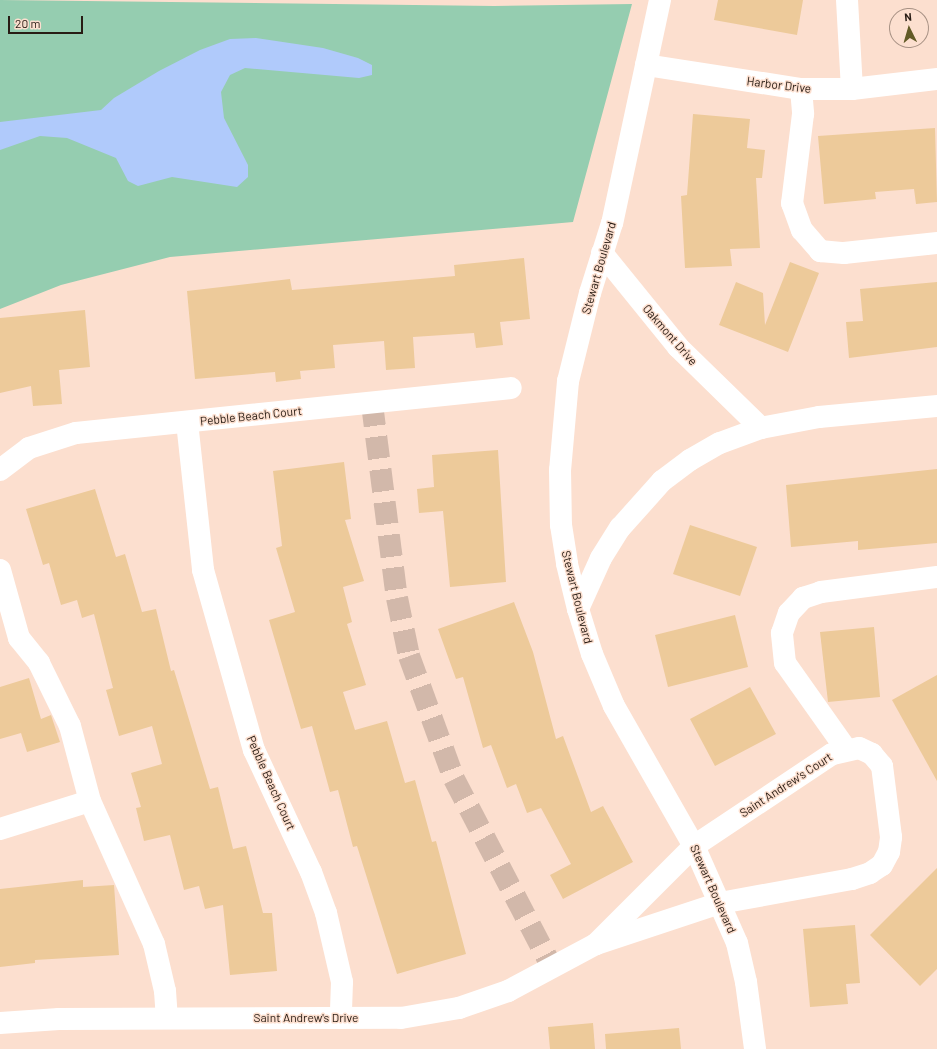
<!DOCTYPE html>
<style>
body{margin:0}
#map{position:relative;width:937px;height:1049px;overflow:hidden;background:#fcdfcf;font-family:Barlow,sans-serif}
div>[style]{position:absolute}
.green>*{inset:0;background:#95cdb0}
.water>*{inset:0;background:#b0cafb}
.building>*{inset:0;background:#edca9a}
.minor-tunnel>*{height:22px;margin-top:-11px;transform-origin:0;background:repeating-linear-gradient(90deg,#d2b8aa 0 22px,transparent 0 33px)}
.minor>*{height:22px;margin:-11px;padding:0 11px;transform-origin:11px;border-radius:11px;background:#fff}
span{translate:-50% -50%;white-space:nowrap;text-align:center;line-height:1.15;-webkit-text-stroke:3px #fcdfcf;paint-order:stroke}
.street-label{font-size:12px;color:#281c14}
.north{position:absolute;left:889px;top:8px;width:40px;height:40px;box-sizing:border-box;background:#fcdfcf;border:1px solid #a79184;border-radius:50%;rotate:355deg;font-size:11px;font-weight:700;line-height:16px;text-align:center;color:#281c14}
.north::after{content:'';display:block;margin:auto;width:14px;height:18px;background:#625a26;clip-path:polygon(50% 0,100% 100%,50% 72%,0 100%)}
.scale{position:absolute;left:8px;top:16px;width:75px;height:18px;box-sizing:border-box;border:2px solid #281c14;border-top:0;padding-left:5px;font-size:12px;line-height:14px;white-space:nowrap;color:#281c14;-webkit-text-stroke:3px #fcdfcf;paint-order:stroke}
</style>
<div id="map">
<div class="green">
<i style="clip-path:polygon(0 0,494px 6px,632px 4px,573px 222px,170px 257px,61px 285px,0 309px)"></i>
</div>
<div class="water">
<i style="clip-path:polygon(256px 38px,323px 48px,358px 58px,372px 65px,372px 75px,359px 78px,245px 68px,230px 75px,221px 92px,224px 118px,248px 165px,248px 177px,237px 187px,172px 177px,138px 186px,128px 181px,116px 158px,67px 138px,40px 136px,0 150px,0 122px,101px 110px,114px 98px,159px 71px,200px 50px,230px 39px)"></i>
</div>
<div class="building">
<i style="clip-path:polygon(718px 0,803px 0,797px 35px,714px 20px)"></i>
<i style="clip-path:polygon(693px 114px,750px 119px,747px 148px,765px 150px,762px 178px,756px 178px,760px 248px,730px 249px,732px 266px,685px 268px,681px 196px,687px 195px)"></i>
<i style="clip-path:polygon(935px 128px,937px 202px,916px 204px,914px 189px,875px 192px,876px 199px,824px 204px,818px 136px)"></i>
<i style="clip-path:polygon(524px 258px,530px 319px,500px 322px,503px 345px,476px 348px,474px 333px,413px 337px,415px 368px,386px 370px,384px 341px,333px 345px,335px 368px,300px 371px,301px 379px,276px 382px,275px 372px,195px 379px,187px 291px,290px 279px,292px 290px,455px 276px,454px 265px)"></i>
<i style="clip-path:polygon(790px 262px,819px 273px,788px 352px,719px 325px,736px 282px,763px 293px,765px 325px)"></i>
<i style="clip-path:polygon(937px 282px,937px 347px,849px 358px,846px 322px,863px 321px,860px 289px)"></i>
<i style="clip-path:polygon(85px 310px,90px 367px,59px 370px,62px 404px,33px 406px,31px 386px,0 393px,0 318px)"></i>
<i style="clip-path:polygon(498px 450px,506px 582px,450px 587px,443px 511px,419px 513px,417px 489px,434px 487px,432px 455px)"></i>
<i style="clip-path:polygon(344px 462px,351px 519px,345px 520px,364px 581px,343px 587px,352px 622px,347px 624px,366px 685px,343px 692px,355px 730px,387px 721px,405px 783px,415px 780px,432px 842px,436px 841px,466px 954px,397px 974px,357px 846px,353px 847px,338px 790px,330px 792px,312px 726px,301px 729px,269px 620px,295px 612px,276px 548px,282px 546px,273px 471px)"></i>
<i style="clip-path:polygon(937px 469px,937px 543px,858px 550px,858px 541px,791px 547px,786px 485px)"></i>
<i style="clip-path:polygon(95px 489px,116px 557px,125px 554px,142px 612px,156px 609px,171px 671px,174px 670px,210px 789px,218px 787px,233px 849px,246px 846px,263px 913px,272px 913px,277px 971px,230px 975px,223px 905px,205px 909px,199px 886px,184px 890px,170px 835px,144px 841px,136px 808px,141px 807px,131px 773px,162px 764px,152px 726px,119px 736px,106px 690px,113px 688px,94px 614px,82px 618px,77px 600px,61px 605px,49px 563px,43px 565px,26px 509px)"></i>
<i style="clip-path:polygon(690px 525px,757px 547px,740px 596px,673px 574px)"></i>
<i style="clip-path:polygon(514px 602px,533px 652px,556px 739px,563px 736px,591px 812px,603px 806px,633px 862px,563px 899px,550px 875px,571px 864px,541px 808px,527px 813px,516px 784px,507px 788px,491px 745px,483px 748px,463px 677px,456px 679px,438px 629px)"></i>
<i style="clip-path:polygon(735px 615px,748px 667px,668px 687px,655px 635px)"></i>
<i style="clip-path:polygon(874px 627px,880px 697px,828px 702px,820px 632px)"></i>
<i style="clip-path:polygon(937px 675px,937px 781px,892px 700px)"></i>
<i style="clip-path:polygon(29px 678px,41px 719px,51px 715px,60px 742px,27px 752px,21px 733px,0 739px,0 687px)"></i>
<i style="clip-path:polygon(750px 687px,776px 734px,715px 766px,690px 719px)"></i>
<i style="clip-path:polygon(937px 868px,937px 969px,920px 986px,870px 935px)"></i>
<i style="clip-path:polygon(83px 880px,83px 887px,114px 885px,119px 955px,35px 960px,35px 963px,0 967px,0 889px)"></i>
<i style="clip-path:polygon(855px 925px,860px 983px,846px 984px,848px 1004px,810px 1007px,803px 929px)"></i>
<i style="clip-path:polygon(593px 1023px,595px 1049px,550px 1049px,548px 1027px)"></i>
<i style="clip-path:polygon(679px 1028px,681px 1049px,606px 1049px,605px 1034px)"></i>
</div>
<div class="minor-tunnel">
<i style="left:372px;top:404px;width:196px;rotate:82.7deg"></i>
<i style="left:397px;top:598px;width:59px;rotate:78.3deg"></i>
<i style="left:409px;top:656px;width:131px;rotate:69.9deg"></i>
<i style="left:454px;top:779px;width:212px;rotate:62.5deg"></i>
</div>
<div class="minor">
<i style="left:660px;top:0;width:228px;rotate:102.1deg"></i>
<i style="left:612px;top:223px;width:73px;rotate:107.4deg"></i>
<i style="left:590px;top:293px;width:91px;rotate:104deg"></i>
<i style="left:568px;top:381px;width:89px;rotate:95.1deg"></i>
<i style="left:560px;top:470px;width:55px;rotate:89deg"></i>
<i style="left:561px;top:525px;width:39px;rotate:81deg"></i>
<i style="left:567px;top:564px;width:46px;rotate:76.3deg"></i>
<i style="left:578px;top:609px;width:47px;rotate:72.7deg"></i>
<i style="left:592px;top:654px;width:56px;rotate:67.1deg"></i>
<i style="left:614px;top:706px;width:161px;rotate:60.3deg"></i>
<i style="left:694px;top:846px;width:106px;rotate:66.1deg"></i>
<i style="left:737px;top:943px;width:40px;rotate:77deg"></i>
<i style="left:746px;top:982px;width:68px;rotate:82.3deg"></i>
<i style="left:847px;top:0;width:89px;rotate:86.8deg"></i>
<i style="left:646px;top:65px;width:157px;rotate:8.8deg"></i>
<i style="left:801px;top:89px;width:51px"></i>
<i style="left:852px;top:89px;width:86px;rotate:-6.7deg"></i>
<i style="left:801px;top:89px;width:25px;rotate:85deg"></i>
<i style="left:803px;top:114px;width:90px;rotate:97deg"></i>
<i style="left:792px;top:203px;width:29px;rotate:70deg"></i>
<i style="left:802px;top:230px;width:28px;rotate:49deg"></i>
<i style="left:820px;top:251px;width:24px;rotate:5deg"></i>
<i style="left:844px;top:253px;width:94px;rotate:-6.1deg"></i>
<i style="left:602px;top:253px;width:121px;rotate:51deg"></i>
<i style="left:678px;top:347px;width:116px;rotate:44.3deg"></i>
<i style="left:187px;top:422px;width:149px;rotate:83.8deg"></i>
<i style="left:203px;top:570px;width:187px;rotate:74.2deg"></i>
<i style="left:254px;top:750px;width:135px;rotate:65deg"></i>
<i style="left:311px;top:872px;width:44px;rotate:69.9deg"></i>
<i style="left:326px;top:913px;width:71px;rotate:76.9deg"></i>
<i style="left:342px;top:982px;width:36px;rotate:92deg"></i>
<i style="left:0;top:470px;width:36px;rotate:-37deg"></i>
<i style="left:29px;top:448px;width:49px;rotate:-17.7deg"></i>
<i style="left:76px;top:433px;width:437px;rotate:-5.9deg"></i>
<i style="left:0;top:570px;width:71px;rotate:74.4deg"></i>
<i style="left:19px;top:638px;width:32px;rotate:51deg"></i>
<i style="left:39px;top:663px;width:70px;rotate:63.8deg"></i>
<i style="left:70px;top:726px;width:78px;rotate:75.1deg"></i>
<i style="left:90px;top:801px;width:157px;rotate:65.9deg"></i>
<i style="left:154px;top:944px;width:48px;rotate:76.8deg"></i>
<i style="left:165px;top:991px;width:27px;rotate:86deg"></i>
<i style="left:578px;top:609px;width:56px;rotate:-65.7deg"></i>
<i style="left:601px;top:558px;width:36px;rotate:-58deg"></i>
<i style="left:620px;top:528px;width:63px;rotate:-48.2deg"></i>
<i style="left:662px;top:481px;width:35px;rotate:-37deg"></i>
<i style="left:690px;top:460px;width:34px;rotate:-30deg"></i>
<i style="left:720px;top:443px;width:44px;rotate:-20.1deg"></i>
<i style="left:761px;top:428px;width:59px;rotate:-10.7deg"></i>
<i style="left:819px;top:417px;width:119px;rotate:-5.3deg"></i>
<i style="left:846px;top:749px;width:105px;rotate:-125.3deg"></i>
<i style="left:785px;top:663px;width:30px;rotate:-96deg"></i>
<i style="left:782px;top:633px;width:21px;rotate:-71deg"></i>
<i style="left:789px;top:613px;width:21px;rotate:-47deg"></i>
<i style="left:803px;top:598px;width:19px;rotate:-18deg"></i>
<i style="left:821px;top:592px;width:117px;rotate:-7.4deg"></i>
<i style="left:0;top:829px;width:94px;rotate:-17.3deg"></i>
<i style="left:0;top:1023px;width:59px;rotate:-3.9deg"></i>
<i style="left:59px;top:1019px;width:342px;rotate:-0.2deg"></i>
<i style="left:401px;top:1018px;width:59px;rotate:-9.8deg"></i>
<i style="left:459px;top:1008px;width:52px;rotate:-19.1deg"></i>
<i style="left:508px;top:991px;width:100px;rotate:-28.1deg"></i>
<i style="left:596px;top:944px;width:131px;rotate:-18.3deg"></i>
<i style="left:720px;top:903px;width:134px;rotate:-10.3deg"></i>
<i style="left:852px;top:879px;width:19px;rotate:-18deg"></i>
<i style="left:870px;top:873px;width:14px;rotate:-34deg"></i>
<i style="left:882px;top:865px;width:15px;rotate:-62deg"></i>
<i style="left:889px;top:852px;width:15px;rotate:-82deg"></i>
<i style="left:891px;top:837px;width:72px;rotate:-97.2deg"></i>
<i style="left:882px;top:766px;width:16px;rotate:-130deg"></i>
<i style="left:872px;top:754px;width:14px;rotate:-155deg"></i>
<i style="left:859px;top:748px;width:28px;rotate:167deg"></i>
<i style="left:832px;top:754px;width:166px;rotate:146.3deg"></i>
<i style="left:694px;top:846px;width:139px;rotate:135deg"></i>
</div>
<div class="street-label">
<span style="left:779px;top:85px;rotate:7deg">Harbor Drive</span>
<span style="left:599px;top:268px;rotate:-74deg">Stewart Boulevard</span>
<span style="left:670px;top:335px;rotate:49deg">Oakmont Drive</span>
<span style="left:251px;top:416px;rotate:-6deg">Pebble Beach Court</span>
<span style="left:577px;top:597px;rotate:76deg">Stewart Boulevard</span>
<span style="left:271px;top:783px;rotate:66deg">Pebble Beach Court</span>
<span style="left:786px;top:785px;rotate:-33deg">Saint Andrew's Court</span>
<span style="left:713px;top:889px;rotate:66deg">Stewart Boulevard</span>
<span style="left:306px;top:1018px">Saint Andrew's Drive</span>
</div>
<div class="north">N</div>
<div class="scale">20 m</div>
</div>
